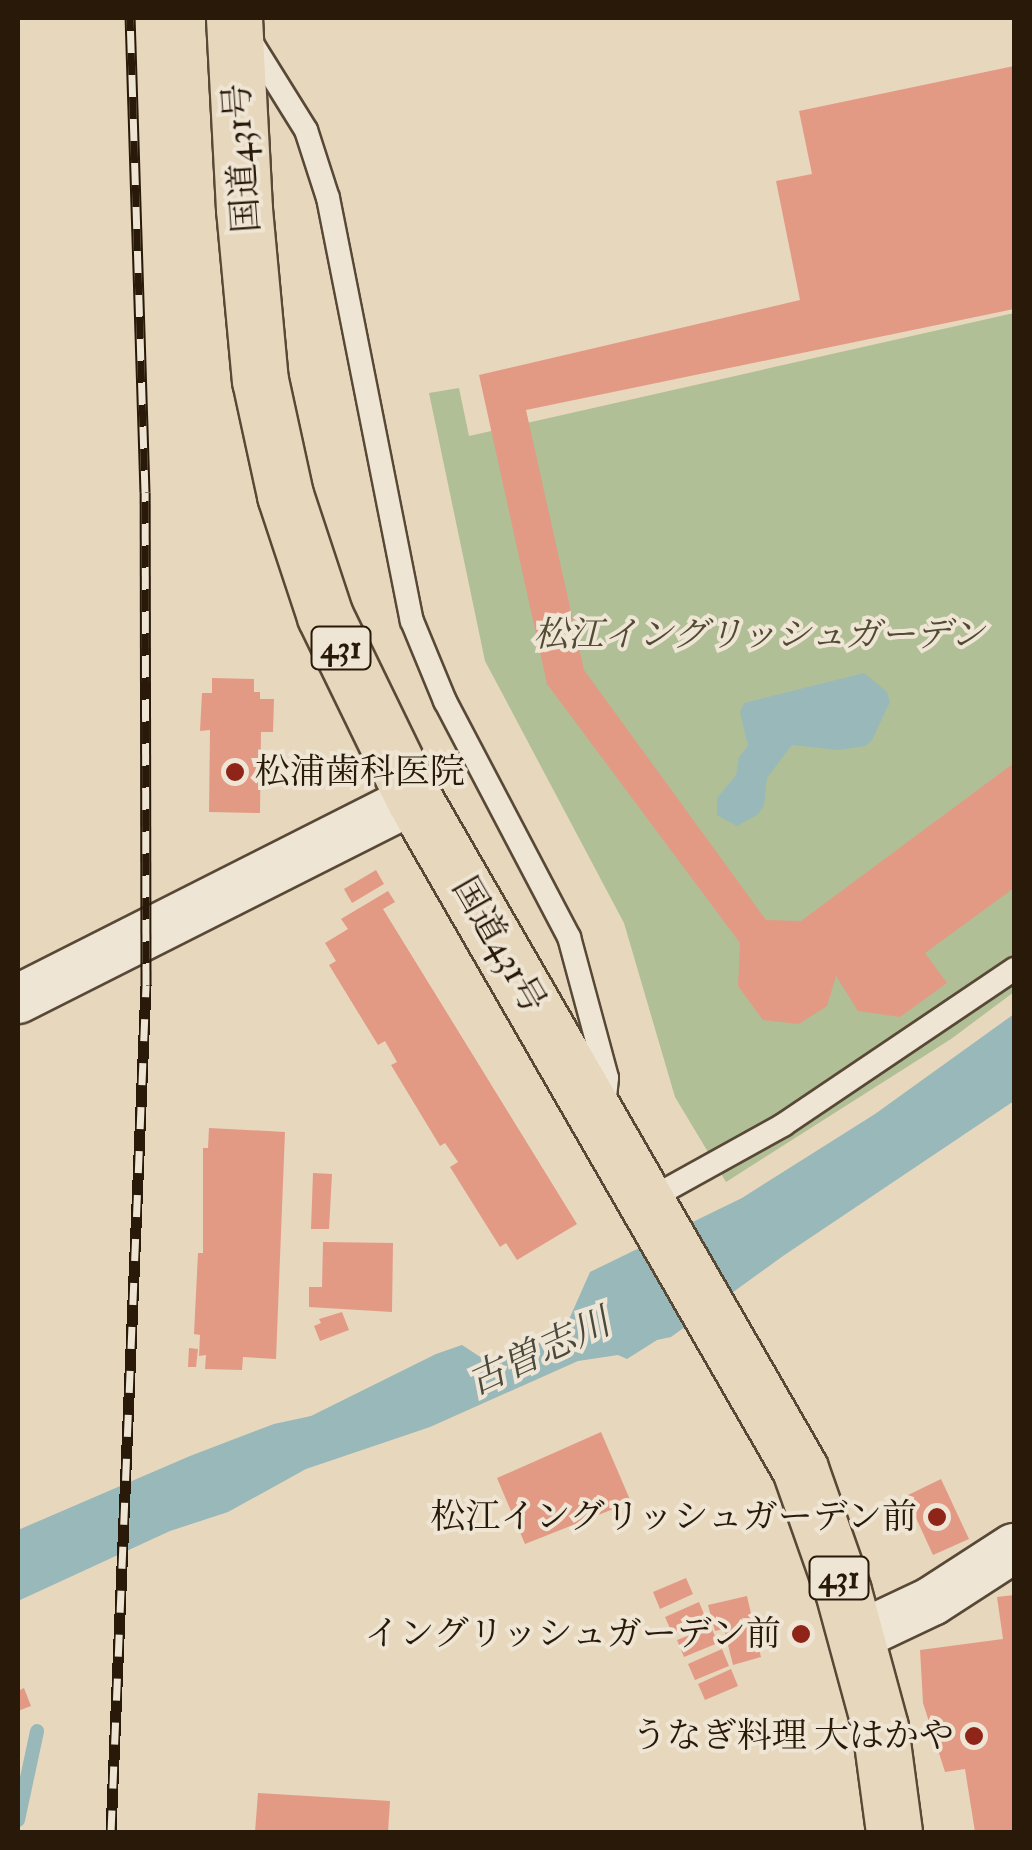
<!DOCTYPE html>
<meta charset="utf-8">
<style>
body{margin:0}
#map{position:relative;width:1032px;height:1850px;overflow:hidden;background:#e7d7bd;font-family:"IM FELL Double Pica","Noto Serif JP",serif}
div>[style]{position:absolute}
.green>*{inset:0;background:#b0bf95}
.water>*{inset:0;background:#99b8b9}
.stream>*{height:14px;margin:-7px;padding:0 7px;transform-origin:7px;border-radius:7px;background:#99b8b9}
.building>*{inset:0;background:#e39a85}
.roads{filter:drop-shadow(2px 0 #584836) drop-shadow(-2px 0 #584836) drop-shadow(0 2px #584836) drop-shadow(0 -2px #584836)}
.lane>*{height:22px;margin:-11px;padding:0 11px;transform-origin:11px;border-radius:11px;background:#efe5d4}
.street>*{height:48px;margin:-24px;padding:0 24px;transform-origin:24px;border-radius:24px;background:#efe5d4}
.highway>*{height:55px;margin:-27.5px;padding:0 27.5px;transform-origin:27.5px;border-radius:27.5px;background:#e7d7bd}
.rail>*{height:11px;margin-top:-5.5px;transform-origin:0;background:repeating-linear-gradient(90deg,#efe5d4 0 22px,#281909 0 44px);box-sizing:border-box;border-block:2px solid #281909}
.dots>*{width:28px;height:28px;translate:-50% -50%;box-sizing:border-box;border:5px solid #efe5d4;border-radius:50%}
span{translate:-50% -50%;white-space:nowrap;text-align:center;line-height:1.15;-webkit-text-stroke:8px #efe5d4;paint-order:stroke}
.shield-label span{padding:2px 8px;background:#efe5d4;border:2px solid;border-radius:8px;-webkit-text-stroke-width:0}
.shield-label{font-size:32px;color:#281909;font-weight:700}
.street-label{font-size:35px;color:#281909}
.park-label{font-size:35px;color:#514b33;font-style:italic}
.poi-label{font-size:35px;color:#281909}
.left{translate:0 -50%;text-align:left}
.right{translate:-100% -50%;text-align:right}
.water-label{font-size:38px;color:#4a493e;font-style:italic}
.frame{position:absolute;inset:0;border:20px solid #281909;pointer-events:none}
</style>
<div id="map">
<div class="green">
<i style="clip-path:polygon(1014px 313px,1014px 992px,951px 1039px,726px 1182px,675px 1097px,624px 923px,485px 661px,429px 393px,459px 388px,469px 436px)"></i>
</div>
<div class="water">
<i style="clip-path:polygon(864px 673px,887px 692px,890px 702px,872px 740px,865px 746px,838px 750px,792px 745px,767px 778px,764px 806px,757px 815px,737px 826px,717px 815px,717px 798px,736px 775px,739px 757px,748px 746px,740px 712px,744px 703px)"></i>
<i style="clip-path:polygon(1014px 1014px,1014px 1101px,783px 1256px,671px 1337px,657px 1340px,627px 1359px,618px 1355px,578px 1361px,430px 1427px,306px 1469px,228px 1512px,170px 1531px,18px 1601px,18px 1530px,190px 1456px,274px 1424px,311px 1416px,436px 1354px,462px 1345px,485px 1360px,506px 1357px,563px 1333px,590px 1272px,742px 1198px,875px 1114px)"></i>
</div>
<div class="stream">
<i style="left:18px;top:1820px;width:91px;rotate:-77.9deg"></i>
</div>
<div class="building">
<i style="clip-path:polygon(1014px 66px,1014px 309px,526px 410px,584px 670px,766px 920px,801px 921px,1014px 763px,1014px 888px,925px 953px,947px 983px,900px 1017px,858px 1011px,836px 976px,827px 1006px,799px 1024px,763px 1020px,738px 986px,740px 943px,547px 684px,479px 375px,800px 300px,776px 181px,812px 174px,799px 111px)"></i>
<i style="clip-path:polygon(212px 678px,254px 679px,254px 692px,260px 692px,260px 699px,274px 699px,273px 732px,261px 732px,260px 813px,209px 812px,210px 730px,200px 731px,202px 693px,212px 693px)"></i>
<i style="clip-path:polygon(376px 870px,384px 884px,352px 903px,344px 889px)"></i>
<i style="clip-path:polygon(388px 891px,395px 902px,383px 909px,577px 1224px,517px 1260px,506px 1243px,500px 1247px,450px 1167px,458px 1162px,445px 1143px,440px 1146px,391px 1065px,397px 1062px,385px 1041px,378px 1045px,329px 965px,336px 961px,325px 943px,348px 929px,341px 919px)"></i>
<i style="clip-path:polygon(209px 1128px,285px 1132px,276px 1359px,243px 1357px,242px 1370px,205px 1369px,206px 1355px,199px 1356px,200px 1335px,194px 1334px,198px 1253px,203px 1253px,203px 1148px,208px 1148px)"></i>
<i style="clip-path:polygon(313px 1173px,332px 1174px,329px 1229px,311px 1229px)"></i>
<i style="clip-path:polygon(323px 1242px,393px 1243px,392px 1312px,309px 1307px,309px 1287px,322px 1287px)"></i>
<i style="clip-path:polygon(342px 1312px,349px 1330px,320px 1341px,314px 1326px,321px 1323px,319px 1319px)"></i>
<i style="clip-path:polygon(189px 1348px,198px 1349px,196px 1367px,188px 1367px)"></i>
<i style="clip-path:polygon(601px 1432px,631px 1502px,525px 1544px,497px 1478px)"></i>
<i style="clip-path:polygon(941px 1479px,969px 1539px,933px 1555px,906px 1496px)"></i>
<i style="clip-path:polygon(686px 1578px,693px 1594px,660px 1609px,653px 1592px)"></i>
<i style="clip-path:polygon(1014px 1595px,1014px 1832px,975px 1832px,965px 1769px,945px 1772px,923px 1703px,920px 1650px,1003px 1639px,997px 1597px)"></i>
<i style="clip-path:polygon(747px 1596px,761px 1657px,733px 1665px,724px 1629px,715px 1631px,708px 1605px)"></i>
<i style="clip-path:polygon(699px 1602px,706px 1619px,672px 1633px,665px 1617px)"></i>
<i style="clip-path:polygon(711px 1627px,718px 1643px,684px 1657px,677px 1640px)"></i>
<i style="clip-path:polygon(722px 1649px,729px 1666px,695px 1680px,688px 1664px)"></i>
<i style="clip-path:polygon(731px 1669px,738px 1686px,705px 1700px,698px 1684px)"></i>
<i style="clip-path:polygon(24px 1688px,31px 1706px,18px 1711px,18px 1691px)"></i>
<i style="clip-path:polygon(258px 1793px,390px 1801px,388px 1832px,255px 1832px)"></i>
</div>
<div class="roads">
<div class="lane">
<i style="left:248px;top:37px;width:110px;rotate:58.1deg"></i>
<i style="left:306px;top:130px;width:71px;rotate:72.1deg"></i>
<i style="left:328px;top:198px;width:431px;rotate:78.8deg"></i>
<i style="left:412px;top:621px;width:87px;rotate:67.6deg"></i>
<i style="left:445px;top:701px;width:267px;rotate:62.3deg"></i>
<i style="left:569px;top:937px;width:146px;rotate:74.9deg"></i>
<i style="left:607px;top:1078px;width:27px;rotate:96deg"></i>
<i style="left:646px;top:1201px;width:157px;rotate:-29deg"></i>
<i style="left:783px;top:1125px;width:279px;rotate:-34deg"></i>
</div>
<div class="street">
<i style="left:18px;top:999px;width:444px;rotate:-26.8deg"></i>
<i style="left:856px;top:1637px;width:84px;rotate:-25.3deg"></i>
<i style="left:932px;top:1601px;width:98px;rotate:-32.9deg"></i>
</div>
<div class="highway">
<i style="left:234px;top:18px;width:191px;rotate:87deg"></i>
<i style="left:244px;top:209px;width:172px;rotate:84.7deg"></i>
<i style="left:260px;top:380px;width:118px;rotate:77.7deg"></i>
<i style="left:285px;top:495px;width:127px;rotate:71.7deg"></i>
<i style="left:325px;top:616px;width:203px;rotate:64.1deg"></i>
<i style="left:414px;top:799px;width:773px;rotate:60.05deg"></i>
<i style="left:800px;top:1469px;width:129px;rotate:70.6deg"></i>
<i style="left:843px;top:1591px;width:141px;rotate:74.8deg"></i>
<i style="left:880px;top:1727px;width:106px;rotate:82.4deg"></i>
</div>
</div>
<div class="rail">
<i style="left:111px;top:1832px;width:848px;rotate:-87.63deg"></i>
<i style="left:146px;top:985px;width:493px;rotate:-90.1deg"></i>
<i style="left:145px;top:492px;width:474px;rotate:-91.8deg"></i>
</div>
<div class="dots">
<i style="left:235px;top:772px;background:#8f2418"></i>
<i style="left:937px;top:1517px;background:#8f2418"></i>
<i style="left:801px;top:1634px;background:#8f2418"></i>
<i style="left:974px;top:1736px;background:#8f2418"></i>
</div>
<div class="shield-label">
<span style="left:341px;top:648px">431</span>
<span style="left:839px;top:1578px">431</span>
</div>
<div class="street-label">
<span style="left:242px;top:158px;rotate:-94deg">国道431号</span>
<span style="left:499px;top:945px;rotate:60deg">国道431号</span>
</div>
<div class="park-label">
<span style="left:759px;top:635px">松江イングリッシュガーデン</span>
</div>
<div class="poi-label">
<span class="left" style="left:255px;top:772px">松浦歯科医院</span>
<span class="right" style="left:917px;top:1517px">松江イングリッシュガーデン前</span>
<span class="right" style="left:781px;top:1634px">イングリッシュガーデン前</span>
<span class="right" style="left:954px;top:1736px">うなぎ料理 大はかや</span>
</div>
<div class="water-label">
<span style="left:539px;top:1353px;rotate:-25deg">古曽志川</span>
</div>
<div class="frame"></div>
</div>
